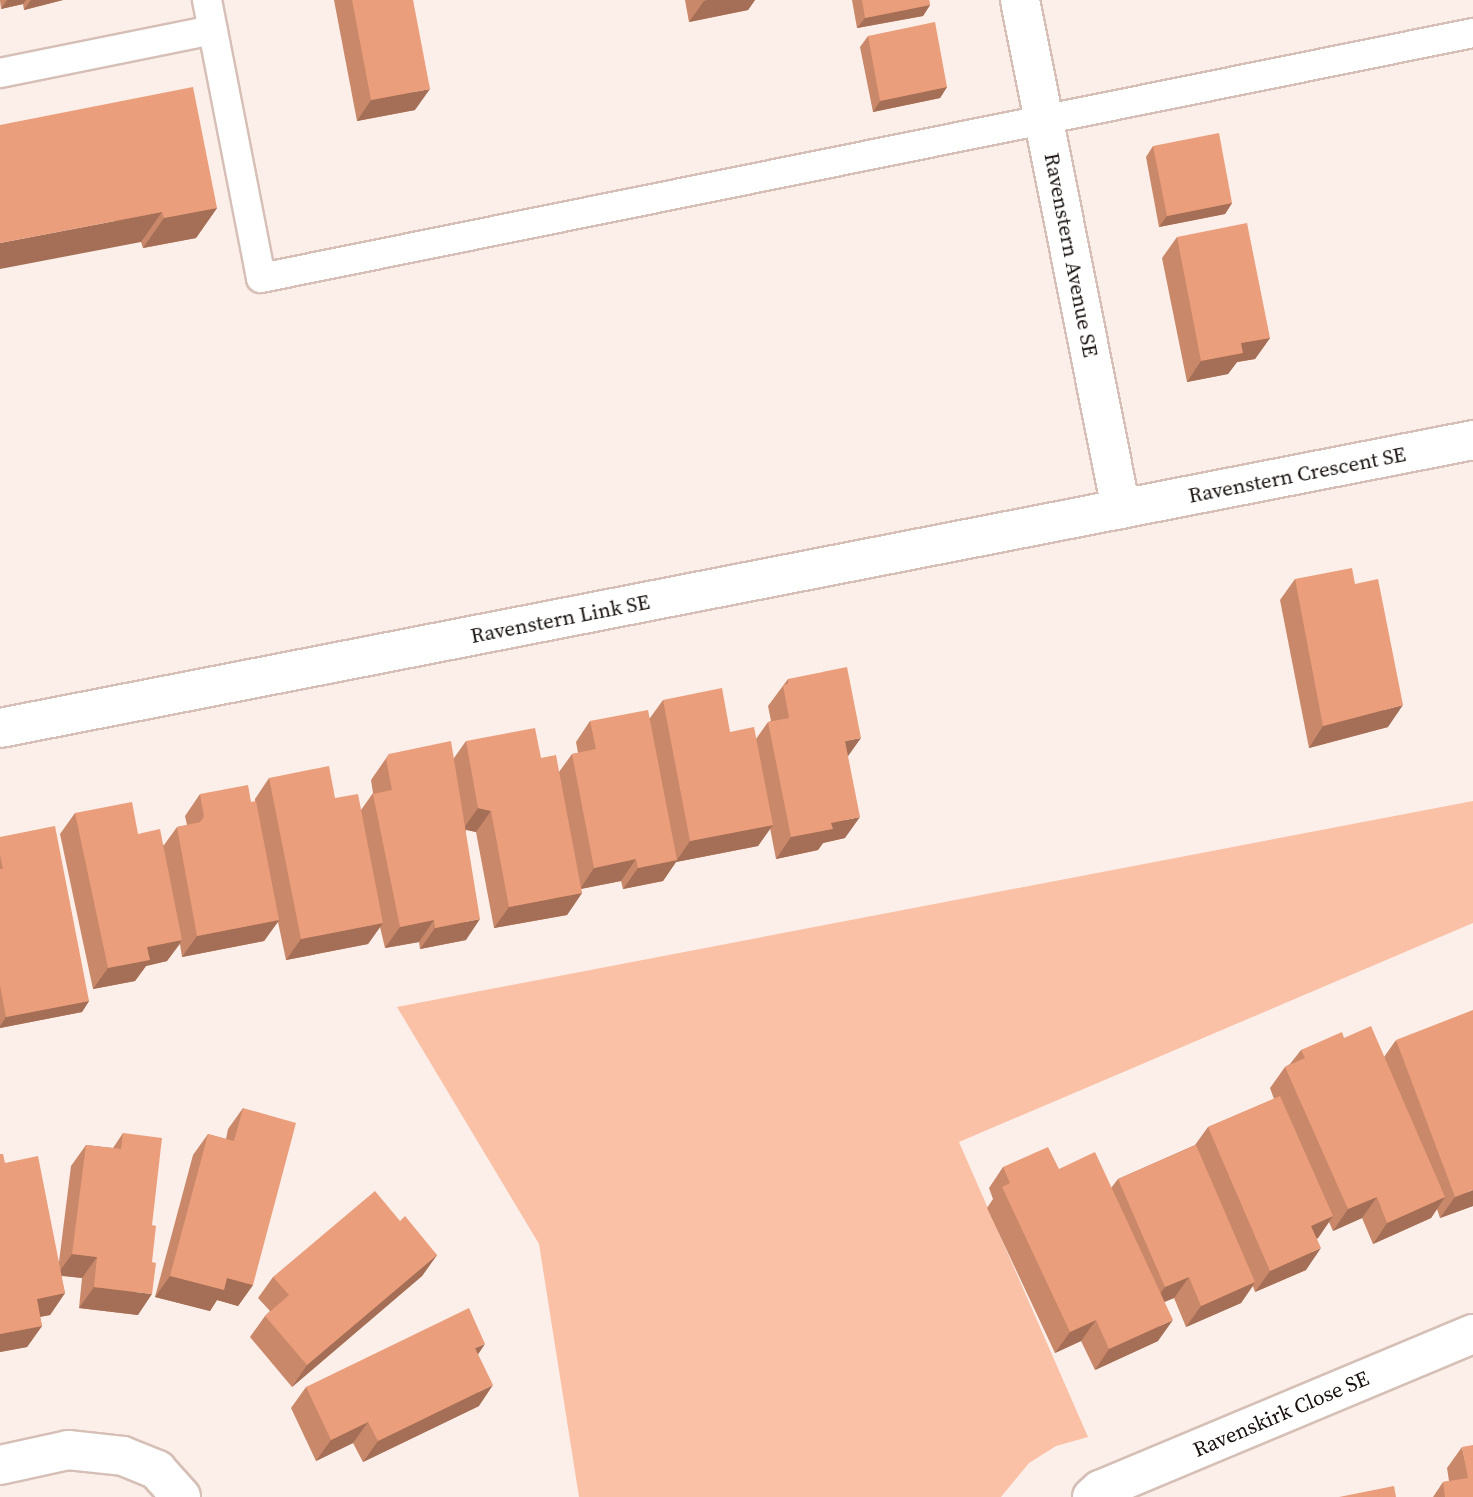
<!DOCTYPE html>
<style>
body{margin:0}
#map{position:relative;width:1473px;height:1497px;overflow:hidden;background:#fceee8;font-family:"Source Serif 4",serif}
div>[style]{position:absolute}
.green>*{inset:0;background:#fac1a7}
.roads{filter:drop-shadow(2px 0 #d5bfb6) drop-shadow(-2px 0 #d5bfb6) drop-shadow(0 2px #d5bfb6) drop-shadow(0 -2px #d5bfb6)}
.service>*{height:28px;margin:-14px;padding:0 14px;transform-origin:14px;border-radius:14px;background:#fff}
.minor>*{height:38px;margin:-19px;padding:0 19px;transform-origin:19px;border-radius:19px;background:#fff}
.wall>*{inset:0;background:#c9886a}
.shaded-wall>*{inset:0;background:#a46f56}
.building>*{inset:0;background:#ea9e7b}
span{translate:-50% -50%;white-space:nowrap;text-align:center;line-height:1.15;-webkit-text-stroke:6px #fff;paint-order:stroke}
.street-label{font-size:21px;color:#19120f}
</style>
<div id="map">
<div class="green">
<i style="clip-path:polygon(1473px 801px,1473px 923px,959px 1142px,1088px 1437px,1056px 1446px,1029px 1463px,1001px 1497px,579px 1497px,539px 1244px,397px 1007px)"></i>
</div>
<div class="roads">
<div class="service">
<i style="left:207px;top:0;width:283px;rotate:79deg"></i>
<i style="left:261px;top:278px;width:1237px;rotate:-11.43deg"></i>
<i style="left:0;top:73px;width:217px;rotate:-11.4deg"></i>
</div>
<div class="minor">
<i style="left:1020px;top:0;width:519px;rotate:78.78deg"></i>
<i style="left:0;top:728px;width:1501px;rotate:-11.06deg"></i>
<i style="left:0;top:1465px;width:70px;rotate:-12.4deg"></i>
<i style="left:68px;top:1450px;width:55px;rotate:6.2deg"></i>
<i style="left:123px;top:1456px;width:37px;rotate:22deg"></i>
<i style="left:157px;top:1470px;width:36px;rotate:48deg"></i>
<i style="left:1092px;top:1497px;width:11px;rotate:-41deg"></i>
<i style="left:1100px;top:1490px;width:404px;rotate:-22.7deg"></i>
</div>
</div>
<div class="wall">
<i style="clip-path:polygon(0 0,63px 0,24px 10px,23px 4px,1px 9px)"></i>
<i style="clip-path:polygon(334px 0,413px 0,415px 110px,357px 121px)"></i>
<i style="clip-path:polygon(685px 0,755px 0,748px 10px,689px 22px)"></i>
<i style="clip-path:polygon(852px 0,929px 0,930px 5px,923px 16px,857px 28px)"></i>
<i style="clip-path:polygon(868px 36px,947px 87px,940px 98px,873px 112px,860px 47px)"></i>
<i style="clip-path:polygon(0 125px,217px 208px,196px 238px,143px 248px,141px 242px)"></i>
<i style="clip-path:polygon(1153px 146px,1232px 203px,1225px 214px,1159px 227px,1146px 157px)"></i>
<i style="clip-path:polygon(1177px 237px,1270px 338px,1255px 359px,1237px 362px,1228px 374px,1187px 382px,1162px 258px)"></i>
<i style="clip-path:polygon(1295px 579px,1355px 584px,1388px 727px,1309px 748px,1280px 600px)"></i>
<i style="clip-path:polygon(788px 679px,848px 756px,845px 838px,823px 843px,818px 850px,776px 859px,770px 828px,758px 846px,676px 862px,663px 881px,623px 889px,621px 881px,581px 889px,582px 893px,567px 915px,494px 928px,476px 832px,466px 830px,466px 940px,420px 949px,419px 942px,385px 948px,380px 927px,368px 944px,286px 960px,278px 922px,264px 941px,182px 957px,180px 944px,167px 961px,146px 966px,135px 981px,93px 989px,60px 834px,75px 813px,138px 834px,164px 845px,177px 827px,187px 825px,185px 816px,200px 794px,251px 802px,255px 802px,255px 799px,269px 778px,361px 810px,373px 793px,371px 780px,389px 754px,454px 758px,466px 741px,541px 758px,559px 772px,572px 754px,578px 753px,576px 742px,590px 721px,650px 718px,663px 700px,730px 732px,756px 739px,768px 722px,771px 721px,768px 706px)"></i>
<i style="clip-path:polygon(0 837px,89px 1001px,82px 1012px,0 1028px)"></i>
<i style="clip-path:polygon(1344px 1038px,1384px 1057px,1396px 1040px,1473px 1206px,1440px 1218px,1437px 1209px,1431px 1218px,1373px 1244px,1362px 1218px,1333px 1231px,1329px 1222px,1318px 1238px,1316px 1239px,1306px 1270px,1255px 1292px,1253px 1286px,1241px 1303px,1186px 1327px,1174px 1298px,1164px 1302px,1158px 1341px,1095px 1370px,1081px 1341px,1055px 1353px,987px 1208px,993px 1199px,989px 1188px,1003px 1167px,1059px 1169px,1111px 1188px,1118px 1179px,1195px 1145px,1208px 1127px,1274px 1099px,1270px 1088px,1285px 1067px,1290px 1064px,1301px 1050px)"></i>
<i style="clip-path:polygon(243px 1108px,253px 1285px,238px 1306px,217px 1300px,210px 1311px,155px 1297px,193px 1155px,208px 1134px,226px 1139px,228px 1129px)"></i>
<i style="clip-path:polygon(123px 1133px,138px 1315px,79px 1308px,82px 1278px,61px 1276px,65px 1293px,50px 1315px,40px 1317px,42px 1326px,27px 1347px,0 1352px,0 1154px,59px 1262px,71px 1166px,86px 1145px,113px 1148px)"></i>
<i style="clip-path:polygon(400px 1221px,437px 1255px,422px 1276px,292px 1387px,250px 1337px,265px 1316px,270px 1311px,258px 1298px,273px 1277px)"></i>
<i style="clip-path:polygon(478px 1354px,479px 1406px,363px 1462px,353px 1443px,316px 1461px,291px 1408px,306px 1387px)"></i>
<i style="clip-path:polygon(1462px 1447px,1473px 1497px,1433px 1497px,1443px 1482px,1449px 1481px,1447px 1468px)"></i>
</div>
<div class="shaded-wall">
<i style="clip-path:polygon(7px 0,26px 0,23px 4px,1px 9px)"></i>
<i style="clip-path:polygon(31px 0,63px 0,24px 10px)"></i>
<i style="clip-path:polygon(707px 0,755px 0,748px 10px,689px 22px,704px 1px)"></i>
<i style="clip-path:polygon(930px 5px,923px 16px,857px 28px,865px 18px)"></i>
<i style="clip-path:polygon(947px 87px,940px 98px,873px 112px,880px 101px)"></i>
<i style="clip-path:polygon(430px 89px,415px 110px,357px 121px,371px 100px)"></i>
<i style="clip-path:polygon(1232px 203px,1225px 214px,1159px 227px,1167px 216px)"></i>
<i style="clip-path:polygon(217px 208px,196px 238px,143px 248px,164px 218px)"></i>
<i style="clip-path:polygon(162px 212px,141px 242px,0 269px,0 243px)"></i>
<i style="clip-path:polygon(1270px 338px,1255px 359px,1237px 362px,1228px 374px,1187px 382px,1201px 361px,1241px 343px)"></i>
<i style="clip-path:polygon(1403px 705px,1388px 727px,1309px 748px,1323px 726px)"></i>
<i style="clip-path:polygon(861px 738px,846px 759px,845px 741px)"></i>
<i style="clip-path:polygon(478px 808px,491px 811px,476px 832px,463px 829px)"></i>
<i style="clip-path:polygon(860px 817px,845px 838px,823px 843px,818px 850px,776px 859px,791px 837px,831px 823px)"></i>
<i style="clip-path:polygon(773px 825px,758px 846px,676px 862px,663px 881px,623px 889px,638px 868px,677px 860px,690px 841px)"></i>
<i style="clip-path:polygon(636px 859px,621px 881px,580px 889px,594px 868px)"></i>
<i style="clip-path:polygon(582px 893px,567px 915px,494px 928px,509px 907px)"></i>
<i style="clip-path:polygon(480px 919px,466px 940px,420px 949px,435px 928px)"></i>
<i style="clip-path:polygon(279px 920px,264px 941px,182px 957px,197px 936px)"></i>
<i style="clip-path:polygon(434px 920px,419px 942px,385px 948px,400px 927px)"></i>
<i style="clip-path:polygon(383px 923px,368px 944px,286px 960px,301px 939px)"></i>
<i style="clip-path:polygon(182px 940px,167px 961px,146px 966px,135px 981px,93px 989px,108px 968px,147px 947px)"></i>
<i style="clip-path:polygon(89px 1001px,82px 1012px,0 1028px,0 1026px,6px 1017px)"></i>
<i style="clip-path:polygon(1473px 1190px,1473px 1206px,1440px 1218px,1455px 1197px)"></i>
<i style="clip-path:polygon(1377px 1197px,1362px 1218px,1333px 1231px,1348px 1209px)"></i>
<i style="clip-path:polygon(1445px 1197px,1431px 1218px,1373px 1244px,1387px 1223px)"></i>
<i style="clip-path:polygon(1333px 1216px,1318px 1238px,1296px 1248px,1311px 1226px)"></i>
<i style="clip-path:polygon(1321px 1248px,1306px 1270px,1255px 1292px,1270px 1271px)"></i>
<i style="clip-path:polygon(72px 1254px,97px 1257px,82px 1278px,57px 1275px)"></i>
<i style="clip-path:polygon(437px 1255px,422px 1276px,292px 1387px,307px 1365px)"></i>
<i style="clip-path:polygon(170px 1276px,227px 1278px,253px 1285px,238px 1306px,217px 1300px,210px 1311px,155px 1297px)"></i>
<i style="clip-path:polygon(1189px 1277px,1174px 1298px,1150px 1308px,1165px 1287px)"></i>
<i style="clip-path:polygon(1255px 1282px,1241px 1303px,1186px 1327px,1201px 1306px)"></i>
<i style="clip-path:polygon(94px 1287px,152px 1294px,138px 1315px,79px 1308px)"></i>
<i style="clip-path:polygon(65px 1293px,50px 1315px,22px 1320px,37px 1299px)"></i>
<i style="clip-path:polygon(1096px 1320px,1081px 1341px,1055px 1353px,1070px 1332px)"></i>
<i style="clip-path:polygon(1173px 1320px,1158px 1341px,1095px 1370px,1109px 1349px)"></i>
<i style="clip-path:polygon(42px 1326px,27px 1347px,0 1352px,0 1334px)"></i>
<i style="clip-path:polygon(485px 1344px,471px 1365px,475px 1348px)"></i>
<i style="clip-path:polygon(493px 1385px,479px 1406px,363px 1462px,378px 1441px)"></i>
<i style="clip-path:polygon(368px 1422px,353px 1443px,316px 1461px,331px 1440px)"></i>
</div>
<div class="building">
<i style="clip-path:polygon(352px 0,413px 0,430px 89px,371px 100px)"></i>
<i style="clip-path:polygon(862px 0,929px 0,930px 5px,865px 18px)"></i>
<i style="clip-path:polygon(935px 22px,947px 87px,880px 101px,868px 36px)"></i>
<i style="clip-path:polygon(193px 87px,217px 208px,164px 218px,162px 212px,0 243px,0 125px)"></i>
<i style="clip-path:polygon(1219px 133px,1232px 203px,1167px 216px,1153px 146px)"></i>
<i style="clip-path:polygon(1247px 223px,1270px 338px,1241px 343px,1243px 353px,1201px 361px,1177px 237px)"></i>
<i style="clip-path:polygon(1352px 568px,1355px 584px,1378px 579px,1403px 705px,1323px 726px,1295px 579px)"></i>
<i style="clip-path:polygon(847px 667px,861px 738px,845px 741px,860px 817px,831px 823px,833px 829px,791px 837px,768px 722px,789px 718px,783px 685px,788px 684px,788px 679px)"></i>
<i style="clip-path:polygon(722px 688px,730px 732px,754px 727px,773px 825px,690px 841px,663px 700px)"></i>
<i style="clip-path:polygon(648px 710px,677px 860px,638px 868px,636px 859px,594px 868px,572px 754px,596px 749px,590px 721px)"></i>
<i style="clip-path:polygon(535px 728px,541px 758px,556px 755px,582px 893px,509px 907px,491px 811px,478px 808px,466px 741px)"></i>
<i style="clip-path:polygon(451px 741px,480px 919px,435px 928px,434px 920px,400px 927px,373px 794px,392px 790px,386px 759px,389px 754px)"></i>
<i style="clip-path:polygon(329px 766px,335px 798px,358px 794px,383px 923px,301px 939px,269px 778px)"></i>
<i style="clip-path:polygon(248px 785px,251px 802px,256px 801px,279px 920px,197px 936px,177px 827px,200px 822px,204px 817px,200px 794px)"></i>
<i style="clip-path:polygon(132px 802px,138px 834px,160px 829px,182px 940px,147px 947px,150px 960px,108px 968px,75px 813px)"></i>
<i style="clip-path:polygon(55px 826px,89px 1001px,6px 1017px,0 985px,0 869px,3px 869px,0 855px,0 837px)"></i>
<i style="clip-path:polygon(1473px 1010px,1473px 1190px,1455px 1197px,1396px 1040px)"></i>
<i style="clip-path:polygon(1371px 1026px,1445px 1197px,1387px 1223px,1377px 1197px,1348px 1209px,1285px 1067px,1305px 1058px,1301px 1050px,1342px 1032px,1344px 1038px)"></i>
<i style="clip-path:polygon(1280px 1096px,1333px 1216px,1311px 1226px,1321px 1248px,1270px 1271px,1208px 1127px)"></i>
<i style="clip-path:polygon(243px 1108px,296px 1123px,253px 1285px,227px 1278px,224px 1290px,170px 1276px,208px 1134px,234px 1141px)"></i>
<i style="clip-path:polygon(123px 1133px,162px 1138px,152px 1225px,156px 1226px,152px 1262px,156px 1263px,152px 1294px,94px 1287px,97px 1257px,72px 1254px,86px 1145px,121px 1149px)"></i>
<i style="clip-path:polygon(1196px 1145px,1255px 1282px,1201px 1306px,1189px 1277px,1165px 1287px,1118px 1179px)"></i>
<i style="clip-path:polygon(1048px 1147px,1059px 1169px,1095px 1152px,1173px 1320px,1109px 1349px,1096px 1320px,1070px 1332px,1002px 1187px,1010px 1183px,1003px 1167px)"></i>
<i style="clip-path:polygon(0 1154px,3px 1154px,5px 1163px,38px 1156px,65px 1293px,37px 1299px,42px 1326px,0 1334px)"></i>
<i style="clip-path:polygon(375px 1191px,400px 1221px,405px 1216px,437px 1255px,307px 1365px,265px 1316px,289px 1295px,273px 1277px)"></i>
<i style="clip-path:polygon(469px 1308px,485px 1344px,475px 1348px,493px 1385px,378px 1441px,368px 1422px,331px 1440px,306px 1387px)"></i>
<i style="clip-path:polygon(1473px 1445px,1473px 1497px,1445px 1497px,1443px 1482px,1468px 1478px,1462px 1447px)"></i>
<i style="clip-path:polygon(1394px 1486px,1396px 1497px,1339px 1497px)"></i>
</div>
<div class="street-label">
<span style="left:1071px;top:255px;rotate:79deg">Ravenstern Avenue SE</span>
<span style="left:1297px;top:475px;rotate:-11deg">Ravenstern Crescent SE</span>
<span style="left:560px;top:619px;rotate:-11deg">Ravenstern Link SE</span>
<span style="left:1281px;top:1414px;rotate:-23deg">Ravenskirk Close SE</span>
</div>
</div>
